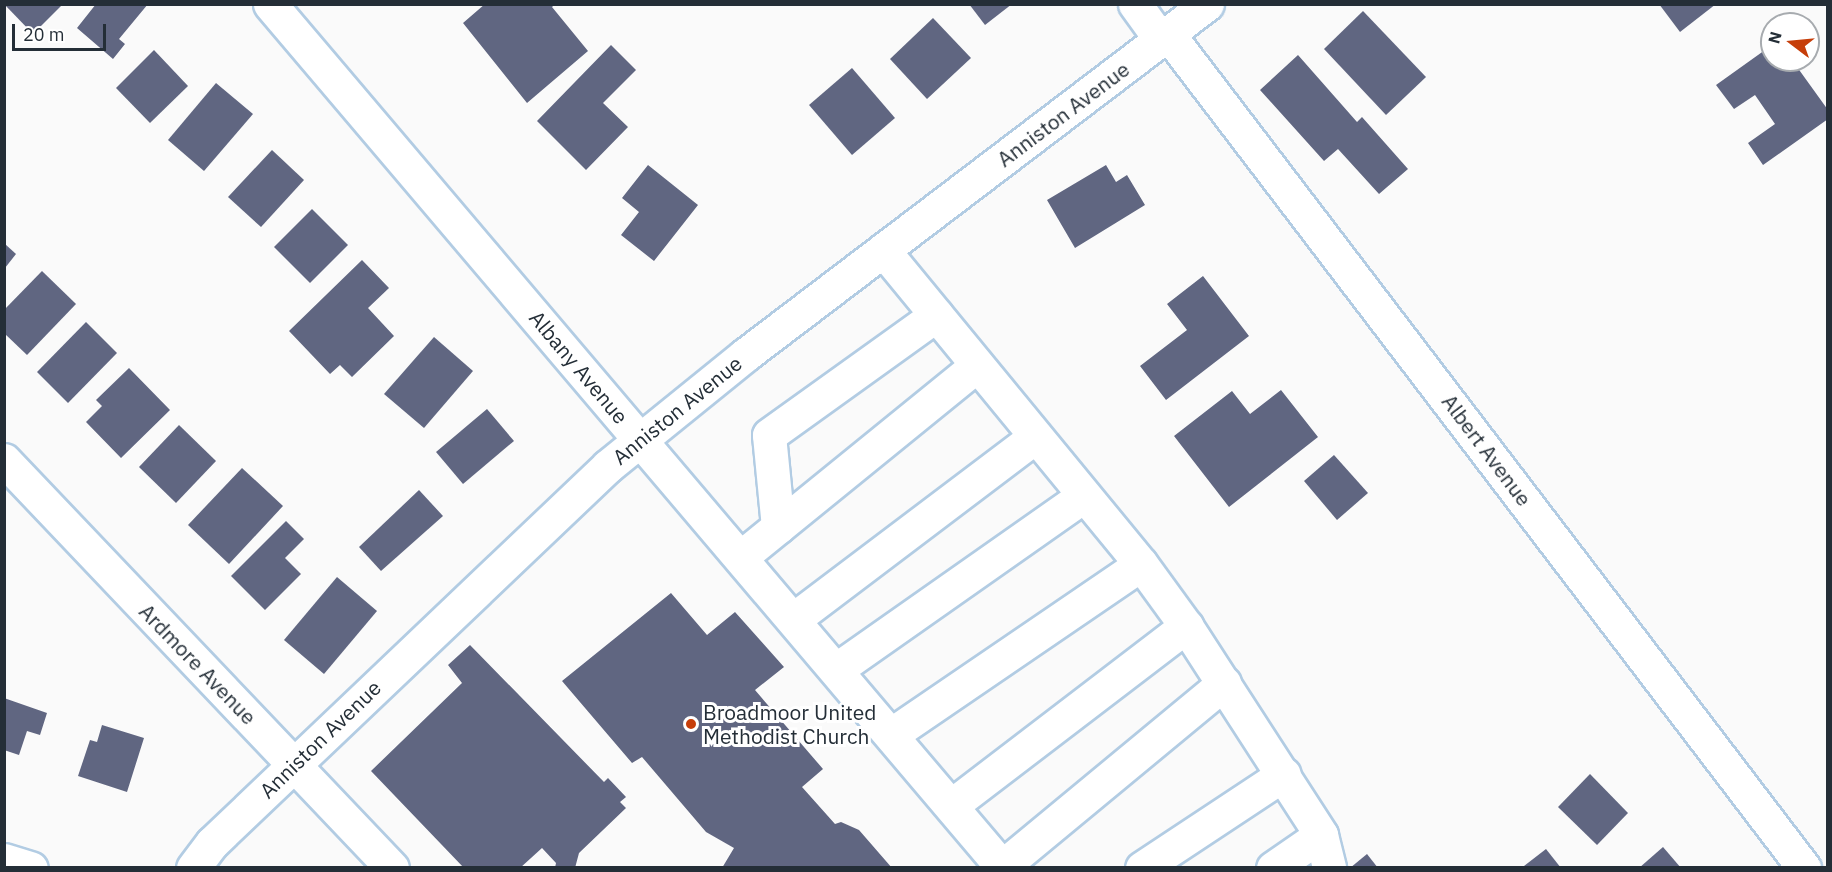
<!DOCTYPE html>
<style>
body{margin:0}
#map{position:relative;width:1832px;height:872px;overflow:hidden;background:#fafafa;font-family:"IBM Plex Sans",sans-serif}
div>[style]{position:absolute}
.building>*{inset:0;background:#606681}
.roads{filter:drop-shadow(2px 0 #b2cce3) drop-shadow(-2px 0 #b2cce3) drop-shadow(0 2px #b2cce3) drop-shadow(0 -2px #b2cce3)}
.minor>*{height:33px;margin:-16.5px;padding:0 16.5px;transform-origin:16.5px;border-radius:16.5px;background:#fff}
.major>*{height:33px;margin:-16.5px;padding:0 16.5px;transform-origin:16.5px;border-radius:16.5px;background:#fff}
.dots>*{width:16px;height:16px;translate:-50% -50%;box-sizing:border-box;border:3px solid #fff;border-radius:50%}
span{translate:-50% -50%;white-space:nowrap;text-align:center;line-height:1.15;-webkit-text-stroke:6px #fff;paint-order:stroke}
.street-label{font-size:21px;color:#242e37}
.poi-label{font-size:21px;color:#242e37}
.left{translate:0 -50%;text-align:left}
.frame{position:absolute;inset:0;border:6px solid #242e37;pointer-events:none}
.north{position:absolute;left:1760px;top:12px;width:60px;height:60px;box-sizing:border-box;background:#fff;border:2px solid #a7abaf;border-radius:50%;rotate:286deg;font-size:16px;font-weight:700;line-height:24px;text-align:center;color:#242e37}
.north::after{content:'';display:block;margin:auto;width:21px;height:27px;background:#c63e0a;clip-path:polygon(50% 0,100% 100%,50% 72%,0 100%)}
.scale{position:absolute;left:12px;top:24px;width:94px;height:27px;box-sizing:border-box;border:3px solid #242e37;border-top:0;padding-left:8px;font-size:18px;line-height:21px;white-space:nowrap;color:#242e37;-webkit-text-stroke:4px #fff;paint-order:stroke}
</style>
<div id="map">
<div class="building">
<i style="clip-path:polygon(4px 4px,63px 4px,33px 34px)"></i>
<i style="clip-path:polygon(96px 4px,148px 4px,119px 39px,125px 44px,113px 59px,77px 28px)"></i>
<i style="clip-path:polygon(485px 4px,555px 4px,552px 7px,588px 51px,527px 103px,463px 23px)"></i>
<i style="clip-path:polygon(969px 4px,1012px 4px,985px 25px)"></i>
<i style="clip-path:polygon(1659px 4px,1716px 4px,1680px 32px)"></i>
<i style="clip-path:polygon(1363px 11px,1426px 77px,1386px 115px,1324px 49px)"></i>
<i style="clip-path:polygon(933px 18px,971px 58px,927px 99px,890px 59px)"></i>
<i style="clip-path:polygon(611px 45px,636px 70px,603px 103px,628px 127px,586px 170px,537px 121px)"></i>
<i style="clip-path:polygon(1772px 45px,1772px 60px,1792px 60px,1828px 110px,1828px 119px,1763px 165px,1748px 143px,1775px 124px,1755px 95px,1734px 109px,1716px 85px)"></i>
<i style="clip-path:polygon(154px 50px,188px 86px,150px 123px,116px 88px)"></i>
<i style="clip-path:polygon(1298px 55px,1357px 122px,1362px 117px,1408px 169px,1379px 194px,1338px 149px,1324px 161px,1260px 90px)"></i>
<i style="clip-path:polygon(852px 68px,895px 118px,852px 155px,809px 105px)"></i>
<i style="clip-path:polygon(216px 83px,253px 114px,204px 171px,168px 140px)"></i>
<i style="clip-path:polygon(272px 150px,304px 180px,261px 227px,228px 197px)"></i>
<i style="clip-path:polygon(648px 165px,698px 205px,654px 261px,621px 235px,639px 212px,622px 198px)"></i>
<i style="clip-path:polygon(1106px 165px,1116px 182px,1127px 175px,1145px 205px,1075px 248px,1047px 200px)"></i>
<i style="clip-path:polygon(312px 209px,348px 245px,310px 283px,274px 247px)"></i>
<i style="clip-path:polygon(5px 244px,16px 254px,5px 268px)"></i>
<i style="clip-path:polygon(362px 260px,389px 288px,368px 308px,394px 336px,352px 377px,340px 365px,330px 374px,289px 331px)"></i>
<i style="clip-path:polygon(42px 271px,76px 304px,27px 355px,4px 333px,4px 310px)"></i>
<i style="clip-path:polygon(1203px 276px,1249px 336px,1166px 400px,1140px 366px,1187px 330px,1167px 304px)"></i>
<i style="clip-path:polygon(86px 322px,117px 353px,68px 403px,37px 372px)"></i>
<i style="clip-path:polygon(434px 337px,473px 371px,424px 428px,384px 394px)"></i>
<i style="clip-path:polygon(129px 368px,170px 410px,121px 458px,86px 422px,102px 406px,96px 400px)"></i>
<i style="clip-path:polygon(1281px 390px,1318px 437px,1229px 507px,1174px 436px,1232px 391px,1250px 414px)"></i>
<i style="clip-path:polygon(487px 409px,514px 441px,463px 484px,436px 452px)"></i>
<i style="clip-path:polygon(179px 425px,216px 461px,176px 503px,139px 467px)"></i>
<i style="clip-path:polygon(1334px 455px,1368px 493px,1337px 520px,1304px 481px)"></i>
<i style="clip-path:polygon(242px 468px,283px 506px,229px 564px,188px 525px)"></i>
<i style="clip-path:polygon(419px 490px,443px 516px,381px 571px,359px 547px)"></i>
<i style="clip-path:polygon(286px 521px,304px 539px,285px 558px,301px 574px,265px 610px,231px 576px)"></i>
<i style="clip-path:polygon(337px 577px,377px 611px,324px 674px,284px 640px)"></i>
<i style="clip-path:polygon(671px 593px,707px 635px,735px 612px,784px 667px,755px 690px,823px 769px,802px 787px,835px 824px,841px 822px,859px 830px,892px 868px,722px 868px,734px 848px,706px 832px,642px 757px,632px 763px,562px 681px)"></i>
<i style="clip-path:polygon(470px 645px,604px 782px,608px 778px,626px 797px,620px 802px,626px 808px,579px 853px,575px 868px,555px 868px,556px 863px,542px 848px,520px 868px,464px 868px,371px 771px,462px 683px,448px 665px)"></i>
<i style="clip-path:polygon(4px 698px,47px 713px,40px 735px,27px 731px,19px 755px,4px 750px)"></i>
<i style="clip-path:polygon(102px 725px,144px 738px,127px 792px,78px 776px,90px 740px,97px 742px)"></i>
<i style="clip-path:polygon(1590px 774px,1628px 813px,1597px 845px,1558px 807px)"></i>
<i style="clip-path:polygon(1663px 847px,1681px 868px,1639px 868px)"></i>
<i style="clip-path:polygon(1546px 849px,1561px 868px,1525px 868px,1524px 866px)"></i>
<i style="clip-path:polygon(1367px 854px,1378px 868px,1350px 868px)"></i>
</div>
<div class="roads">
<div class="minor">
<i style="left:270px;top:4px;width:1133px;rotate:49.69deg"></i>
<i style="left:1135px;top:4px;width:44px;rotate:54.2deg"></i>
<i style="left:1168px;top:34px;width:1049px;rotate:52.67deg"></i>
<i style="left:883px;top:250px;width:406px;rotate:50.6deg"></i>
<i style="left:1141px;top:564px;width:77px;rotate:54deg"></i>
<i style="left:1186px;top:626px;width:249px;rotate:57.1deg"></i>
<i style="left:1321px;top:835px;width:34px;rotate:76deg"></i>
<i style="left:4px;top:460px;width:563px;rotate:46.44deg"></i>
<i style="left:778px;top:527px;width:92px;rotate:-95.6deg"></i>
<i style="left:769px;top:435px;width:206px;rotate:-35.7deg"></i>
<i style="left:741px;top:557px;width:304px;rotate:-39.1deg"></i>
<i style="left:794px;top:619px;width:302px;rotate:-37.1deg"></i>
<i style="left:837px;top:669px;width:301px;rotate:-35.1deg"></i>
<i style="left:892px;top:734px;width:301px;rotate:-34.3deg"></i>
<i style="left:952px;top:805px;width:295px;rotate:-37.4deg"></i>
<i style="left:1003px;top:866px;width:287px;rotate:-39.6deg"></i>
<i style="left:193px;top:868px;width:31px;rotate:-53deg"></i>
<i style="left:212px;top:843px;width:547px;rotate:-43.59deg"></i>
<i style="left:608px;top:466px;width:176px;rotate:-39deg"></i>
<i style="left:745px;top:355px;width:580px;rotate:-37.23deg"></i>
<i style="left:1142px;top:868px;width:170px;rotate:-33.5deg"></i>
<i style="left:1273px;top:868px;width:58px;rotate:-34.5deg"></i>
</div>
<div class="major">
<i style="left:4px;top:860px;width:28px;rotate:17deg"></i>
</div>
</div>
<div class="dots">
<i style="left:691px;top:724px;background:#c63e0a"></i>
</div>
<div class="street-label">
<span style="left:1063px;top:114px;rotate:-37deg">Anniston Avenue</span>
<span style="left:579px;top:367px;rotate:50deg">Albany Avenue</span>
<span style="left:677px;top:410px;rotate:-39deg">Anniston Avenue</span>
<span style="left:1487px;top:450px;rotate:53deg">Albert Avenue</span>
<span style="left:198px;top:664px;rotate:46deg">Ardmore Avenue</span>
<span style="left:320px;top:739px;rotate:-44deg">Anniston Avenue</span>
</div>
<div class="poi-label">
<span class="left" style="left:703px;top:724px">Broadmoor United<br>Methodist Church</span>
</div>
<div class="frame"></div>
<div class="north">N</div>
<div class="scale">20 m</div>
</div>
